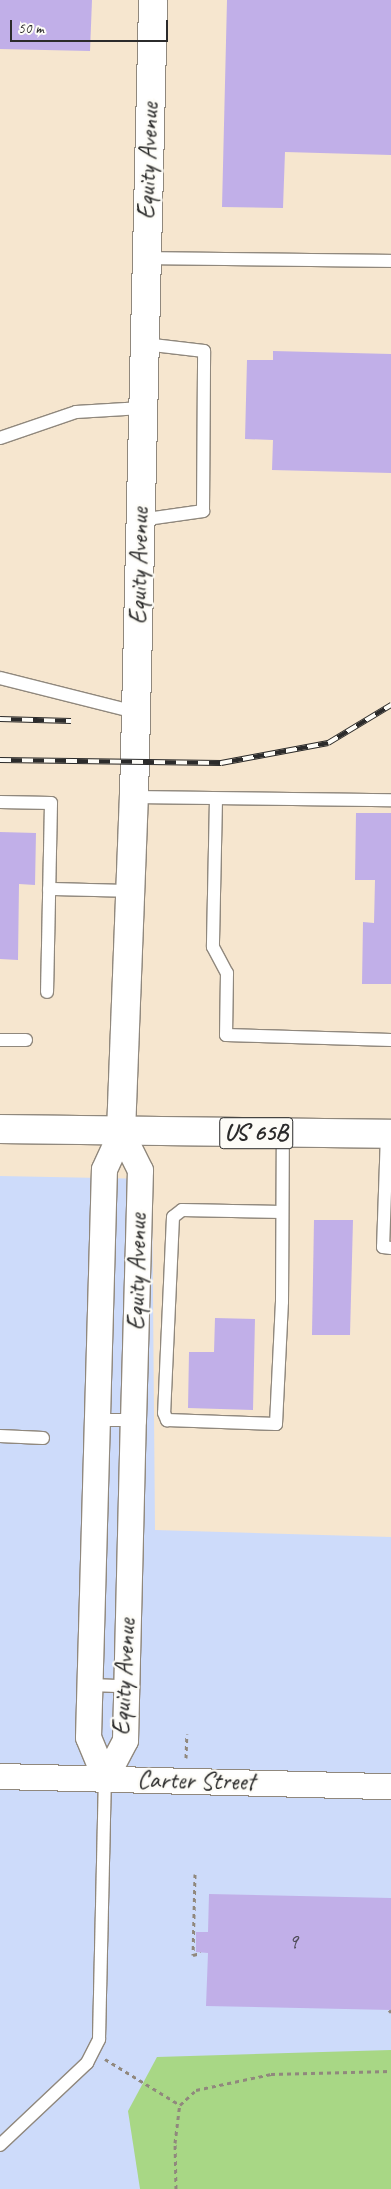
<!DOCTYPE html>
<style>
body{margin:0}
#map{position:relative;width:391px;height:2189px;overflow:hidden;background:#f6e6cf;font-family:Caveat,sans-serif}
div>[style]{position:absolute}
.built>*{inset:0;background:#cddbfa}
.green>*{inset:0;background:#a8d785}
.building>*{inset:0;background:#c1afe8}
.path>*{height:3px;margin-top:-1.5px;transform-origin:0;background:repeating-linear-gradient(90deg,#90887d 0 4px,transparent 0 8px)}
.roads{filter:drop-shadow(1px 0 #90887d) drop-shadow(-1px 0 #90887d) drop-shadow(0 1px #90887d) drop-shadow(0 -1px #90887d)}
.lane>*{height:12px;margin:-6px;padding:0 6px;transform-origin:6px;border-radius:6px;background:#fff}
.street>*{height:25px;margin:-12.5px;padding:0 12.5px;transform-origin:12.5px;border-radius:12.5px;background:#fff}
.secondary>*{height:28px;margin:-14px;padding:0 14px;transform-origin:14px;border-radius:14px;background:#fff}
.primary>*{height:28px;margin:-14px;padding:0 14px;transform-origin:14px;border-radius:14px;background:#fff}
.rail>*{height:5.5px;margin-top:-2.75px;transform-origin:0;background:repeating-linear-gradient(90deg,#fdfcf7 0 11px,#2b2b2b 0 22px);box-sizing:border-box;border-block:1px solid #2b2b2b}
span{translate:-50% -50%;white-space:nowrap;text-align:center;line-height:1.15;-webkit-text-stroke:4.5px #fdfcf7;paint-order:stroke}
.number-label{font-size:22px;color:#504c5a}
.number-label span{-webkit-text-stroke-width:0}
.shield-label span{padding:1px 4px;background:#fdfcf7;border:1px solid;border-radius:4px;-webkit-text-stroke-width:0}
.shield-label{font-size:24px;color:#2b2b2b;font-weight:700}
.street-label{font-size:25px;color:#2b2b2b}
.scale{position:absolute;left:10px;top:20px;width:158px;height:22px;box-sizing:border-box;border:2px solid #2b2b2b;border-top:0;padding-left:6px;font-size:15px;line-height:18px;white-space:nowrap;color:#2b2b2b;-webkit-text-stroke:4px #fdfcf7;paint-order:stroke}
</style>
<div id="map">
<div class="built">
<i style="clip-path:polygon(0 1176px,152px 1179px,155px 1530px,391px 1537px,391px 2189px,0 2189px)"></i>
</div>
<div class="green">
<i style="clip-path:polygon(391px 2050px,391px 2189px,140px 2189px,128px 2111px,157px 2057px)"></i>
</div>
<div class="building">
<i style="clip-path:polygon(0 0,92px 0,90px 51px,0 49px)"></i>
<i style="clip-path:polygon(227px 0,391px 0,391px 155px,285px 152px,283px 208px,222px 207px)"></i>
<i style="clip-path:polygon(273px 351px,391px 354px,391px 473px,272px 470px,273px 440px,245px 439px,247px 360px,273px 360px)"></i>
<i style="clip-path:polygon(356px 813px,391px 813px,391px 984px,362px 984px,363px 922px,374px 923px,375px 880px,355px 880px)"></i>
<i style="clip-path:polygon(0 832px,36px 833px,35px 885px,19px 884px,18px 960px,0 959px)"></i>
<i style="clip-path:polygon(314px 1220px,353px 1220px,350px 1335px,312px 1335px)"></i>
<i style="clip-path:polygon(215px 1318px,255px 1319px,253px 1410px,188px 1408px,189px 1352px,214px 1352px)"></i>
<i style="clip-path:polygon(209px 1894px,391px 1898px,391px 2010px,206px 2006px,208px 1953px,196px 1952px,196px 1932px,208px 1932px)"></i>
</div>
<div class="path">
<i style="left:186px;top:1758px;width:24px;rotate:-88deg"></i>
<i style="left:195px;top:1874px;width:81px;rotate:91.4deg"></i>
<i style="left:193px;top:1955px;width:8px;rotate:-14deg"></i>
<i style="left:389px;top:2010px;width:3px;rotate:45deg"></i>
<i style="left:105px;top:2059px;width:88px;rotate:31.5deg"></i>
<i style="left:176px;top:2189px;width:46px;rotate:-91.2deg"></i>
<i style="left:175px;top:2143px;width:38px;rotate:-83deg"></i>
<i style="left:180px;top:2105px;width:22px;rotate:-43deg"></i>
<i style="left:196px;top:2090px;width:77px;rotate:-12deg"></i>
<i style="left:271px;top:2074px;width:120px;rotate:-1.4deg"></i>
</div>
<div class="roads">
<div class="lane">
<i style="left:145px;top:258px;width:246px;rotate:0.7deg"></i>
<i style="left:0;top:438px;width:80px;rotate:-18.9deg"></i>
<i style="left:76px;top:412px;width:66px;rotate:-3.5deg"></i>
<i style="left:140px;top:520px;width:64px;rotate:-8.1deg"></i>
<i style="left:203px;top:511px;width:160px;rotate:-89.6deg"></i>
<i style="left:204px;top:351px;width:60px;rotate:-173.3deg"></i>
<i style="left:0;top:678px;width:139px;rotate:14.1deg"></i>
<i style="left:134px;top:797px;width:257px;rotate:0.7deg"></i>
<i style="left:216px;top:799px;width:148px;rotate:91.2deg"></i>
<i style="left:213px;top:947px;width:30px;rotate:62deg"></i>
<i style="left:227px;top:973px;width:62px;rotate:90.9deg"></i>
<i style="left:226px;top:1035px;width:165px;rotate:1.7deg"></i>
<i style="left:0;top:802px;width:51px;rotate:1.1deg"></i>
<i style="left:51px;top:803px;width:189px;rotate:91.2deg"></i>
<i style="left:49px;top:889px;width:81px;rotate:1.4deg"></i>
<i style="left:0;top:1040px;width:26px"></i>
<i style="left:387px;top:1134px;width:113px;rotate:92deg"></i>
<i style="left:383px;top:1247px;width:8px;rotate:7deg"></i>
<i style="left:282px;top:1212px;width:100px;rotate:-178.9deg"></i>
<i style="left:182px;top:1210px;width:11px;rotate:142deg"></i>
<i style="left:173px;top:1217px;width:196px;rotate:92.6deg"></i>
<i style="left:164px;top:1413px;width:8px;rotate:67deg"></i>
<i style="left:167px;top:1420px;width:109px;rotate:2.1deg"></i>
<i style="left:276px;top:1424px;width:122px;rotate:-87.2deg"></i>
<i style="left:282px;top:1302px;width:169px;rotate:-89.7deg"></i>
<i style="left:97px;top:1420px;width:36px"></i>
<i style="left:0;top:1436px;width:43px;rotate:2.7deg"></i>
<i style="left:90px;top:1685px;width:35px;rotate:2deg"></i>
<i style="left:0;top:2145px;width:120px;rotate:-43.3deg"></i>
<i style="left:87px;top:2063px;width:27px;rotate:-63deg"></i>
<i style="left:99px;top:2039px;width:261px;rotate:-88.7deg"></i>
</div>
<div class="street">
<i style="left:0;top:1776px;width:391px;rotate:1.5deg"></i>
<i style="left:105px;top:1778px;width:43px;rotate:-62.2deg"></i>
<i style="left:125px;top:1740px;width:320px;rotate:-88.6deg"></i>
<i style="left:133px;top:1420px;width:250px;rotate:-88.4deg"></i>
<i style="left:140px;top:1170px;width:42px;rotate:-116.6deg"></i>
<i style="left:105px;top:1778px;width:44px;rotate:-112.5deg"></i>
<i style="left:88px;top:1737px;width:568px;rotate:-88.39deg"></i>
<i style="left:104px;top:1169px;width:41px;rotate:-65.3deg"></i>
</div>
<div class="secondary">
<i style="left:121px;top:1132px;width:335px;rotate:-87.8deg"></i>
<i style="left:134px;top:797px;width:797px;rotate:-88.63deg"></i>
</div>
<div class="primary">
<i style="left:0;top:1129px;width:391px;rotate:0.7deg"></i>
</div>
</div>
<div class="rail">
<i style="left:0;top:719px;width:71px;rotate:1.6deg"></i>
<i style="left:0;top:760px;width:221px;rotate:0.8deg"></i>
<i style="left:221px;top:763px;width:109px;rotate:-10.6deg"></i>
<i style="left:328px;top:743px;width:74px;rotate:-31.1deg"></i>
</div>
<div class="number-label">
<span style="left:293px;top:1942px">9</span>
</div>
<div class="shield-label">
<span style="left:256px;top:1133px">US 65B</span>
</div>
<div class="street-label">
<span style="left:148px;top:161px;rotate:-88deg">Equity Avenue</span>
<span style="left:139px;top:566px;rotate:-89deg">Equity Avenue</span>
<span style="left:137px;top:1272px;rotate:-89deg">Equity Avenue</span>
<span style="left:124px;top:1677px;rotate:-87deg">Equity Avenue</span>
<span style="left:196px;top:1781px;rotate:1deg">Carter Street</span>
</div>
<div class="scale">50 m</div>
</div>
